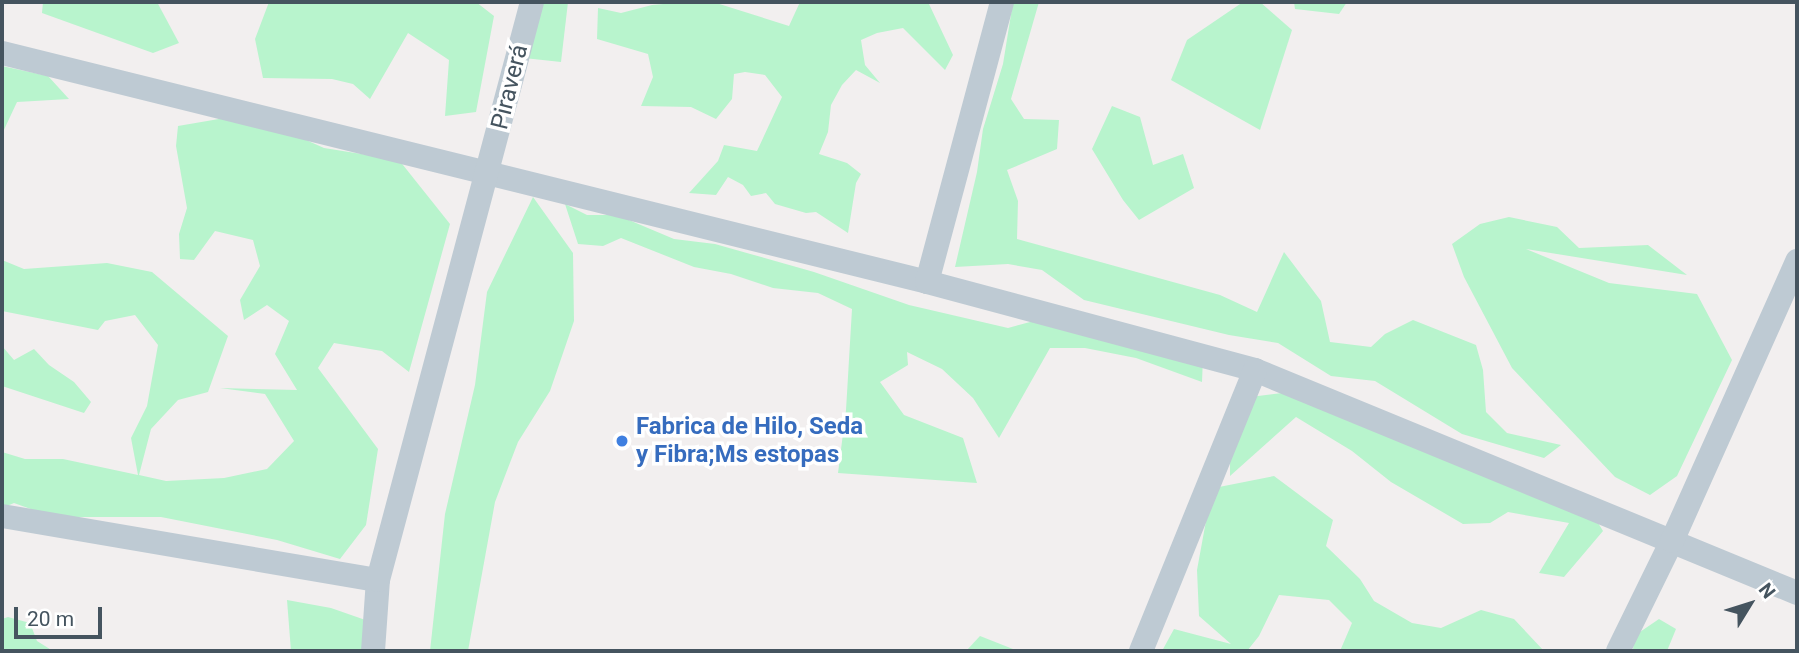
<!DOCTYPE html>
<meta charset="utf-8">
<style>
body{margin:0}
#map{position:relative;width:1799px;height:653px;overflow:hidden;background:#f2efef;font-family:Roboto,sans-serif}
div>[style]{position:absolute}
.green>*{inset:0;background:#b8f4cd}
.minor>*{height:24px;margin:-12px;padding:0 12px;transform-origin:12px;border-radius:12px;background:#becad3}
.dots>*{width:19px;height:19px;translate:-50% -50%;box-sizing:border-box;border:4px solid #fff;border-radius:50%}
span{translate:-50% -50%;white-space:nowrap;text-align:center;line-height:1.15;-webkit-text-stroke:7px #fff;paint-order:stroke}
.street-label{font-size:24px;color:#45545f}
.shop-label{font-size:24px;color:#366cbe;font-weight:700}
.left{translate:0 -50%;text-align:left}
.frame{position:absolute;inset:0;border:4px solid #45545f;pointer-events:none}
.north{position:absolute;left:1715px;top:569px;width:70px;height:70px;-webkit-text-stroke:5px #fff;paint-order:stroke;rotate:52deg;font-size:19px;font-weight:700;line-height:28px;text-align:center;color:#45545f}
.north::after{content:'';display:block;margin:auto;width:24px;height:32px;background:#45545f;clip-path:polygon(50% 0,100% 100%,50% 72%,0 100%)}
.scale{position:absolute;left:14px;top:607px;width:88px;height:32px;box-sizing:border-box;border:4px solid #45545f;border-top:0;padding-left:9px;font-size:21px;line-height:24px;white-space:nowrap;color:#45545f;-webkit-text-stroke:5px #fff;paint-order:stroke}
</style>
<div id="map">
<div class="green">
<i style="clip-path:polygon(43px 2px,157px 2px,179px 43px,153px 53px,42px 13px)"></i>
<i style="clip-path:polygon(269px 2px,476px 2px,494px 16px,476px 112px,445px 116px,449px 60px,408px 33px,370px 99px,353px 84px,332px 79px,263px 78px,255px 39px)"></i>
<i style="clip-path:polygon(538px 2px,568px 2px,561px 62px,524px 58px)"></i>
<i style="clip-path:polygon(686px 2px,713px 2px,789px 26px,800px 2px,931px 2px,929px 4px,953px 55px,945px 70px,903px 28px,877px 33px,861px 40px,865px 65px,880px 83px,856px 70px,842px 85px,831px 105px,828px 132px,819px 154px,847px 163px,861px 174px,856px 183px,848px 233px,816px 212px,806px 213px,775px 204px,766px 193px,751px 196px,743px 185px,728px 177px,716px 195px,689px 193px,718px 161px,724px 145px,757px 151px,782px 97px,765px 75px,745px 72px,734px 74px,732px 99px,716px 119px,691px 107px,641px 106px,653px 77px,648px 54px,597px 39px,598px 8px,621px 13px,652px 5px)"></i>
<i style="clip-path:polygon(1013px 2px,1039px 2px,1011px 99px,1024px 119px,1059px 120px,1057px 149px,1007px 170px,1018px 201px,1017px 239px,1220px 295px,1257px 312px,1284px 252px,1321px 301px,1330px 342px,1371px 347px,1385px 334px,1413px 320px,1476px 345px,1483px 370px,1486px 412px,1507px 433px,1561px 445px,1544px 458px,1462px 434px,1375px 381px,1331px 376px,1278px 343px,1229px 335px,1084px 300px,1042px 270px,1008px 264px,955px 267px,977px 172px,983px 129px,1003px 64px)"></i>
<i style="clip-path:polygon(1243px 2px,1260px 2px,1292px 30px,1260px 130px,1171px 80px,1187px 40px)"></i>
<i style="clip-path:polygon(1294px 2px,1347px 2px,1339px 14px,1295px 9px)"></i>
<i style="clip-path:polygon(2px 66px,48px 76px,69px 99px,17px 102px,2px 134px)"></i>
<i style="clip-path:polygon(1112px 106px,1140px 117px,1153px 165px,1183px 154px,1194px 188px,1139px 220px,1123px 200px,1092px 149px)"></i>
<i style="clip-path:polygon(248px 114px,324px 148px,399px 160px,450px 224px,409px 372px,382px 351px,334px 343px,318px 368px,378px 449px,366px 525px,340px 559px,277px 540px,161px 517px,53px 517px,14px 503px,2px 508px,2px 452px,25px 459px,63px 459px,138px 475px,131px 438px,147px 406px,158px 345px,135px 315px,105px 321px,98px 330px,2px 311px,2px 260px,24px 269px,107px 263px,152px 272px,228px 336px,208px 392px,178px 400px,151px 429px,139px 475px,166px 481px,224px 478px,267px 469px,294px 441px,265px 394px,220px 388px,297px 390px,275px 354px,289px 321px,267px 305px,244px 320px,240px 300px,260px 266px,253px 240px,215px 231px,194px 260px,180px 259px,179px 234px,187px 208px,176px 146px,178px 126px)"></i>
<i style="clip-path:polygon(533px 197px,573px 253px,574px 321px,550px 391px,518px 442px,495px 502px,468px 651px,430px 651px,445px 514px,475px 385px,487px 292px)"></i>
<i style="clip-path:polygon(565px 204px,587px 215px,617px 215px,674px 239px,715px 244px,814px 272px,909px 305px,1008px 328px,1045px 318px,1203px 357px,1202px 382px,1136px 358px,1085px 348px,1050px 348px,999px 438px,973px 398px,942px 369px,907px 352px,908px 365px,880px 382px,904px 415px,963px 438px,977px 483px,838px 473px,846px 410px,852px 309px,818px 293px,773px 288px,731px 274px,694px 267px,621px 238px,603px 246px,578px 244px)"></i>
<i style="clip-path:polygon(1509px 217px,1557px 227px,1579px 248px,1648px 245px,1687px 275px,1526px 249px,1609px 283px,1697px 294px,1732px 360px,1677px 476px,1650px 495px,1615px 477px,1512px 368px,1464px 277px,1452px 244px,1480px 224px)"></i>
<i style="clip-path:polygon(2px 346px,14px 360px,34px 349px,49px 365px,74px 382px,91px 402px,84px 413px,2px 386px)"></i>
<i style="clip-path:polygon(1298px 391px,1595px 518px,1603px 531px,1564px 577px,1539px 573px,1569px 523px,1508px 512px,1490px 523px,1463px 524px,1391px 482px,1352px 451px,1296px 417px,1230px 476px,1230px 450px,1250px 397px)"></i>
<i style="clip-path:polygon(1274px 476px,1333px 520px,1326px 546px,1360px 579px,1374px 601px,1412px 623px,1441px 628px,1481px 610px,1514px 619px,1544px 651px,1340px 651px,1352px 623px,1329px 600px,1279px 595px,1259px 636px,1247px 651px,1162px 651px,1174px 629px,1231px 644px,1199px 616px,1197px 570px,1208px 510px,1219px 487px)"></i>
<i style="clip-path:polygon(287px 600px,331px 608px,374px 623px,384px 651px,291px 651px)"></i>
<i style="clip-path:polygon(8px 617px,30px 623px,37px 641px,53px 651px,2px 651px,2px 619px)"></i>
<i style="clip-path:polygon(1659px 619px,1676px 629px,1667px 651px,1633px 651px,1634px 636px)"></i>
<i style="clip-path:polygon(980px 636px,1018px 651px,966px 651px)"></i>
</div>
<div class="minor">
<i style="left:2px;top:53px;width:953px;rotate:13.9deg"></i>
<i style="left:927px;top:282px;width:340px;rotate:15deg"></i>
<i style="left:1255px;top:370px;width:586px;rotate:22.36deg"></i>
<i style="left:927px;top:282px;width:290px;rotate:-75deg"></i>
<i style="left:2px;top:516px;width:381px;rotate:9.7deg"></i>
<i style="left:373px;top:651px;width:71px;rotate:-86deg"></i>
<i style="left:378px;top:580px;width:598px;rotate:-75.08deg"></i>
<i style="left:1141px;top:651px;width:303px;rotate:-67.9deg"></i>
<i style="left:1618px;top:651px;width:123px;rotate:-63.9deg"></i>
<i style="left:1672px;top:541px;width:307px;rotate:-65.9deg"></i>
</div>
<div class="dots">
<i style="left:622px;top:441px;background:#3f7fe0"></i>
</div>
<div class="street-label">
<span style="left:510px;top:87px;rotate:-76deg">Piraverá</span>
</div>
<div class="shop-label">
<span class="left" style="left:636px;top:441px">Fabrica de Hilo, Seda<br>y Fibra;Ms estopas</span>
</div>
<div class="frame"></div>
<div class="north">N</div>
<div class="scale">20 m</div>
</div>
